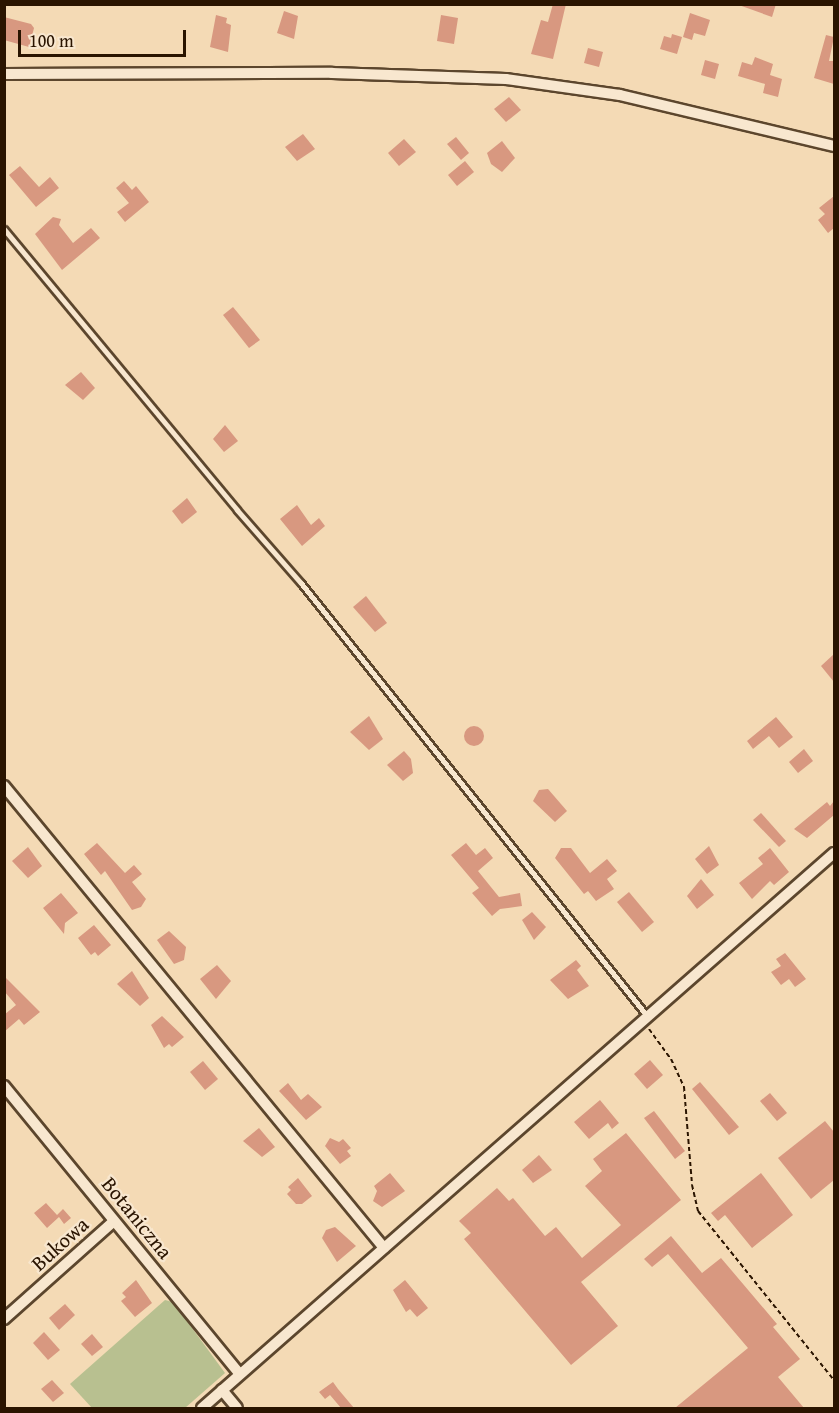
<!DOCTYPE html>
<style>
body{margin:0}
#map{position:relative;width:839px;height:1413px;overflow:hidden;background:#f4dab5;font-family:"Gentium Book Plus",serif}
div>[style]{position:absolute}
.green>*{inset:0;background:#b8c090}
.building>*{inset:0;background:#d89880}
.round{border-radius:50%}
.path>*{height:2px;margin-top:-1px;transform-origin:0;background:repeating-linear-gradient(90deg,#2a1400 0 4.5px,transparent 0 7.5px)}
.roads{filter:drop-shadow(2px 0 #5c462d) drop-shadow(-2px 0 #5c462d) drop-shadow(0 2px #5c462d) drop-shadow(0 -2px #5c462d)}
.lane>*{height:5px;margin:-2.5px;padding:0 2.5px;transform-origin:2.5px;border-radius:2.5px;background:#f8e7cf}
.street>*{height:10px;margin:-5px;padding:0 5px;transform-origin:5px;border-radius:5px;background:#f8e7cf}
span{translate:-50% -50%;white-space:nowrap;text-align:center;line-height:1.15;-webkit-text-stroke:4.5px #f8e7cf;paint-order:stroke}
.street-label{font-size:21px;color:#2a1400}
.frame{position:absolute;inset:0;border:6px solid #2a1400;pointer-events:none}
.scale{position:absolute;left:18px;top:30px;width:168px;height:27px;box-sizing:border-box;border:3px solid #2a1400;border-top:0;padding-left:8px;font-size:18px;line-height:21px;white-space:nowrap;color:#2a1400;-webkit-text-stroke:4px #f8e7cf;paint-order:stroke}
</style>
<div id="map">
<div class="green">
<i style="clip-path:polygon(165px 1300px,173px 1302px,225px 1373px,185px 1408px,92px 1408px,70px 1384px)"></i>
</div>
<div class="building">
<i style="clip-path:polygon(553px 4px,566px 4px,553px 59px,531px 54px,541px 20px,548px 22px)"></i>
<i style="clip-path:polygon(736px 4px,776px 4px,772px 17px)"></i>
<i style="clip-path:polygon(284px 11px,298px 16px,294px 39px,277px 33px)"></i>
<i style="clip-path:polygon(690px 13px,710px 20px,705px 36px,694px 33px,692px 40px,683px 37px)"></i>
<i style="clip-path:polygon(216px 15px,227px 18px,226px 23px,231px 25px,228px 52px,210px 47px)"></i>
<i style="clip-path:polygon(441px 15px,458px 18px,454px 44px,437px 41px)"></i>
<i style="clip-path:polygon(4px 17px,31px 24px,34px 28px,29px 47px,4px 40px)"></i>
<i style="clip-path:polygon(672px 34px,682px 37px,677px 54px,660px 49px,664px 36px,671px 38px)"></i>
<i style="clip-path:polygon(826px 35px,834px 37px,829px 61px,834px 61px,834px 84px,814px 78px)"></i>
<i style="clip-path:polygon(588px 48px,603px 52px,599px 67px,584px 63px)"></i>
<i style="clip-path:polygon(755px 57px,773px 64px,770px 75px,782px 79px,778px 97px,763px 93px,765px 84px,738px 76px,742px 62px,752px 65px)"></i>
<i style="clip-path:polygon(705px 60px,719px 64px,715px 79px,701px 75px)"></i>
<i style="clip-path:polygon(509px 97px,521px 110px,506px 122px,494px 109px)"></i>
<i style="clip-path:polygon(303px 134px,315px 149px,297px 161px,285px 147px)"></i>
<i style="clip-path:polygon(456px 137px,469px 153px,461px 160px,447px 144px)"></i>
<i style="clip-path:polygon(404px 139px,416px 152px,399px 166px,388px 153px)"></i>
<i style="clip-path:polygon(502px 141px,515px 158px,502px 172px,491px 164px,487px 153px)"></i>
<i style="clip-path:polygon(465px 161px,474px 172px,457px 186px,448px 175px)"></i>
<i style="clip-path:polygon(20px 166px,39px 187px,50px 177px,59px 188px,36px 207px,9px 175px)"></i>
<i style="clip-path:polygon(124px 181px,132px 190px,136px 186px,149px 202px,125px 222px,117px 212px,129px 203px,116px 188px)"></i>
<i style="clip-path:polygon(834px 196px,834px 228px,828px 233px,818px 220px,825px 214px,819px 208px)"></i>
<i style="clip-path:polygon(53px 217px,61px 219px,59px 225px,73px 243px,91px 228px,100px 238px,62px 270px,35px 234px)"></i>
<i style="clip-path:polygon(233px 307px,260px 340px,249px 348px,223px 315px)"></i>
<i style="clip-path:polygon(81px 372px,95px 388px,83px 400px,65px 385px)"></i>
<i style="clip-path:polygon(225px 425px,238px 441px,224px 452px,213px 439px)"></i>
<i style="clip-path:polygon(187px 498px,197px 512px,182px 524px,172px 511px)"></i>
<i style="clip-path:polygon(297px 505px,311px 525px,319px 518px,325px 526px,302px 546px,280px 519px)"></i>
<i style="clip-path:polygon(366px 596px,387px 623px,375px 632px,353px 607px)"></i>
<i style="clip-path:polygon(834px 654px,834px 682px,821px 666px)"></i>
<i style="clip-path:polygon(369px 716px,383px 739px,369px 750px,350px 732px)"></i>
<i style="clip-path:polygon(776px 717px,793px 737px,779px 748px,769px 736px,753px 749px,747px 741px)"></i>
<i class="round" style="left:464px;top:726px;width:20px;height:20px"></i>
<i style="clip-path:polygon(804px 749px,813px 761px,798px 773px,789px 762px)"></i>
<i style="clip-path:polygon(404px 751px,411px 759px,413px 773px,403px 781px,387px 765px)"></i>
<i style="clip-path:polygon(548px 789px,567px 811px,555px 822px,533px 801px,539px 790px)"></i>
<i style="clip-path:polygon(834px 801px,834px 815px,807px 838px,794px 829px,827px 802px,830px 806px)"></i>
<i style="clip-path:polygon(761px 813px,786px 841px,779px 847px,753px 820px)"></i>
<i style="clip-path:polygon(97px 843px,125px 873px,134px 865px,142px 874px,132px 882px,146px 899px,141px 907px,132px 910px,105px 871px,101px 875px,84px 854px)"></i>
<i style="clip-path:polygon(466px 843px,476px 855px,485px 848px,493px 858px,478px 871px,499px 897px,520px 893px,522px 906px,500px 909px,492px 916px,472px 893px,479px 888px,451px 855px)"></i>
<i style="clip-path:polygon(709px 846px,719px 865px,707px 874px,695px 859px)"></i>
<i style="clip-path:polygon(28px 847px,42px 866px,28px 878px,12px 861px)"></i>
<i style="clip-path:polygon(561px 848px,571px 848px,590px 873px,607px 859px,617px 871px,607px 879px,614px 889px,596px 901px,588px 891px,584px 894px,555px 858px)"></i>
<i style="clip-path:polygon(770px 848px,789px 872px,774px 885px,770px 881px,752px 899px,739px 883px,763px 864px,758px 858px)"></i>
<i style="clip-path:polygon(701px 879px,714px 895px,697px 909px,687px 896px)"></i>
<i style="clip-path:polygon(629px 892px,654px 922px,642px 932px,617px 902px)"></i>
<i style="clip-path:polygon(61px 893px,78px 913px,65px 923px,64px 934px,43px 908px)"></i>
<i style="clip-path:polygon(532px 912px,546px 927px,534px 940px,522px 920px)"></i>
<i style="clip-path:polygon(94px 925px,111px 945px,98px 956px,95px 952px,91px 955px,78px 938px)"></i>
<i style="clip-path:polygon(169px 931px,186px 947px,184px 960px,174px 964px,157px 940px)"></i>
<i style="clip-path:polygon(785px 953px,806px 979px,795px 987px,789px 979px,781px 985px,771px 972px,781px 966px,776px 959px)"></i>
<i style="clip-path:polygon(576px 960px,581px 966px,577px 970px,589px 986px,568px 999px,550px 980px)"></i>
<i style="clip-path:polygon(217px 965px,231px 981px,216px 999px,200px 979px)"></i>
<i style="clip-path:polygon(132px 971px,149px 998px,140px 1006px,117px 984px)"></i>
<i style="clip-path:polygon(4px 976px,40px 1012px,24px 1025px,19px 1019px,4px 1032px,4px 1015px,16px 1005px,4px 991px)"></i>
<i style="clip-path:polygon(162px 1016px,184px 1037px,172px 1047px,169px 1044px,164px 1048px,151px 1025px)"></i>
<i style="clip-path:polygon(650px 1060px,663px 1075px,647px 1089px,634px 1074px)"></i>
<i style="clip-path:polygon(203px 1061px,218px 1079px,205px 1090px,190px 1072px)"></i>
<i style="clip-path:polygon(700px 1082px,739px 1127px,729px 1135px,692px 1089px)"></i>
<i style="clip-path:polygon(288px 1083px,301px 1100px,308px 1094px,322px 1107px,306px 1120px,279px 1091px)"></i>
<i style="clip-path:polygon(770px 1093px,787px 1113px,777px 1121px,760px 1101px)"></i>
<i style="clip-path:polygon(600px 1100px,619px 1123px,612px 1129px,608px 1123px,589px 1139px,574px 1122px)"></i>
<i style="clip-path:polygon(654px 1111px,685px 1151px,675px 1159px,644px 1118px)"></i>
<i style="clip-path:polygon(825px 1121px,834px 1132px,834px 1180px,811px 1199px,778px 1158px)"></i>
<i style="clip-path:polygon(259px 1128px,275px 1147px,262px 1157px,243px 1141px)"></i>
<i style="clip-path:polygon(626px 1133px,681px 1200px,581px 1282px,618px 1326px,571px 1365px,464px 1239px,471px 1233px,459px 1221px,497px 1188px,509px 1201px,513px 1198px,545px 1236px,556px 1227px,582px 1258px,621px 1225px,585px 1186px,602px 1171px,593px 1159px)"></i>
<i style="clip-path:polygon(330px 1138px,339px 1142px,343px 1139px,351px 1148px,347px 1151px,351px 1156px,340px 1164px,325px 1146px)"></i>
<i style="clip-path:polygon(539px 1155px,552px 1170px,533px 1183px,522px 1170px)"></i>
<i style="clip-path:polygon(390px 1173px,405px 1191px,382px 1207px,373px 1201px,377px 1191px,374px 1186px)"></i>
<i style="clip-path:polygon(761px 1173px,793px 1215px,752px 1248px,725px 1215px,718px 1221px,711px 1213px)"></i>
<i style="clip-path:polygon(298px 1178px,312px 1196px,302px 1204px,296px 1204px,287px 1194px,291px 1190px,288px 1187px)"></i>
<i style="clip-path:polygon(46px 1203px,57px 1215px,63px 1209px,71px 1218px,64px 1224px,59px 1217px,47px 1228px,34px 1213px)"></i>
<i style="clip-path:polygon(335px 1227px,356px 1246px,337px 1262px,322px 1238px,326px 1230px)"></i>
<i style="clip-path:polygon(671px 1236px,702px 1273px,721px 1258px,777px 1324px,773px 1327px,800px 1359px,778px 1377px,804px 1408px,675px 1408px,748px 1348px,668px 1254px,652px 1267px,644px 1259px)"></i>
<i style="clip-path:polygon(136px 1280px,152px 1303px,135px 1317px,121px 1301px,126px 1297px,122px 1293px)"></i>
<i style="clip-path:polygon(405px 1280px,428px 1308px,417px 1317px,410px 1309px,406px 1312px,393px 1290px)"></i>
<i style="clip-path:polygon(65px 1304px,75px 1315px,59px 1330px,49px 1318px)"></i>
<i style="clip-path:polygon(44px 1332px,60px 1350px,48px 1360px,33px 1343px)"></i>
<i style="clip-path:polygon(92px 1334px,103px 1347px,92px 1356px,81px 1344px)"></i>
<i style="clip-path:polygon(52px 1380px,64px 1393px,53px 1402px,41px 1389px)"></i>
<i style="clip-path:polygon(333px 1382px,338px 1389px,354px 1408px,341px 1408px,330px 1395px,325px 1399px,319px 1392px)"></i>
</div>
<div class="path">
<i style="left:649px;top:1029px;width:37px;rotate:54deg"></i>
<i style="left:671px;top:1059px;width:31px;rotate:65deg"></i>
<i style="left:684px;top:1087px;width:98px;rotate:85.3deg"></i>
<i style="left:692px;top:1185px;width:27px;rotate:77deg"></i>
<i style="left:698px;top:1211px;width:217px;rotate:51.2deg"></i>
</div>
<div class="roads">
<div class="lane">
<i style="left:4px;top:229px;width:365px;rotate:50.3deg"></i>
<i style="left:237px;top:510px;width:97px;rotate:48.8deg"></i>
<i style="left:301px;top:583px;width:556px;rotate:51.36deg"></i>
</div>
<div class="street">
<i style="left:4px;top:74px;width:328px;rotate:-0.2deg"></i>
<i style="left:332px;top:73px;width:174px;rotate:2deg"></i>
<i style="left:506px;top:79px;width:115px;rotate:8deg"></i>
<i style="left:620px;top:95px;width:220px;rotate:13.4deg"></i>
<i style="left:4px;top:786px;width:598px;rotate:50.56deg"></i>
<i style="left:4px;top:1086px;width:372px;rotate:50.7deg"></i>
<i style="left:4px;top:1319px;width:147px;rotate:-41.7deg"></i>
<i style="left:222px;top:1390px;width:23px;rotate:50deg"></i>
<i style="left:202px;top:1408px;width:841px;rotate:-41.29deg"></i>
</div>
</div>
<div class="street-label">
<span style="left:137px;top:1218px;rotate:51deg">Botaniczna</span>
<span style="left:60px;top:1244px;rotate:-42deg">Bukowa</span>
</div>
<div class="frame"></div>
<div class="scale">100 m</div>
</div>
